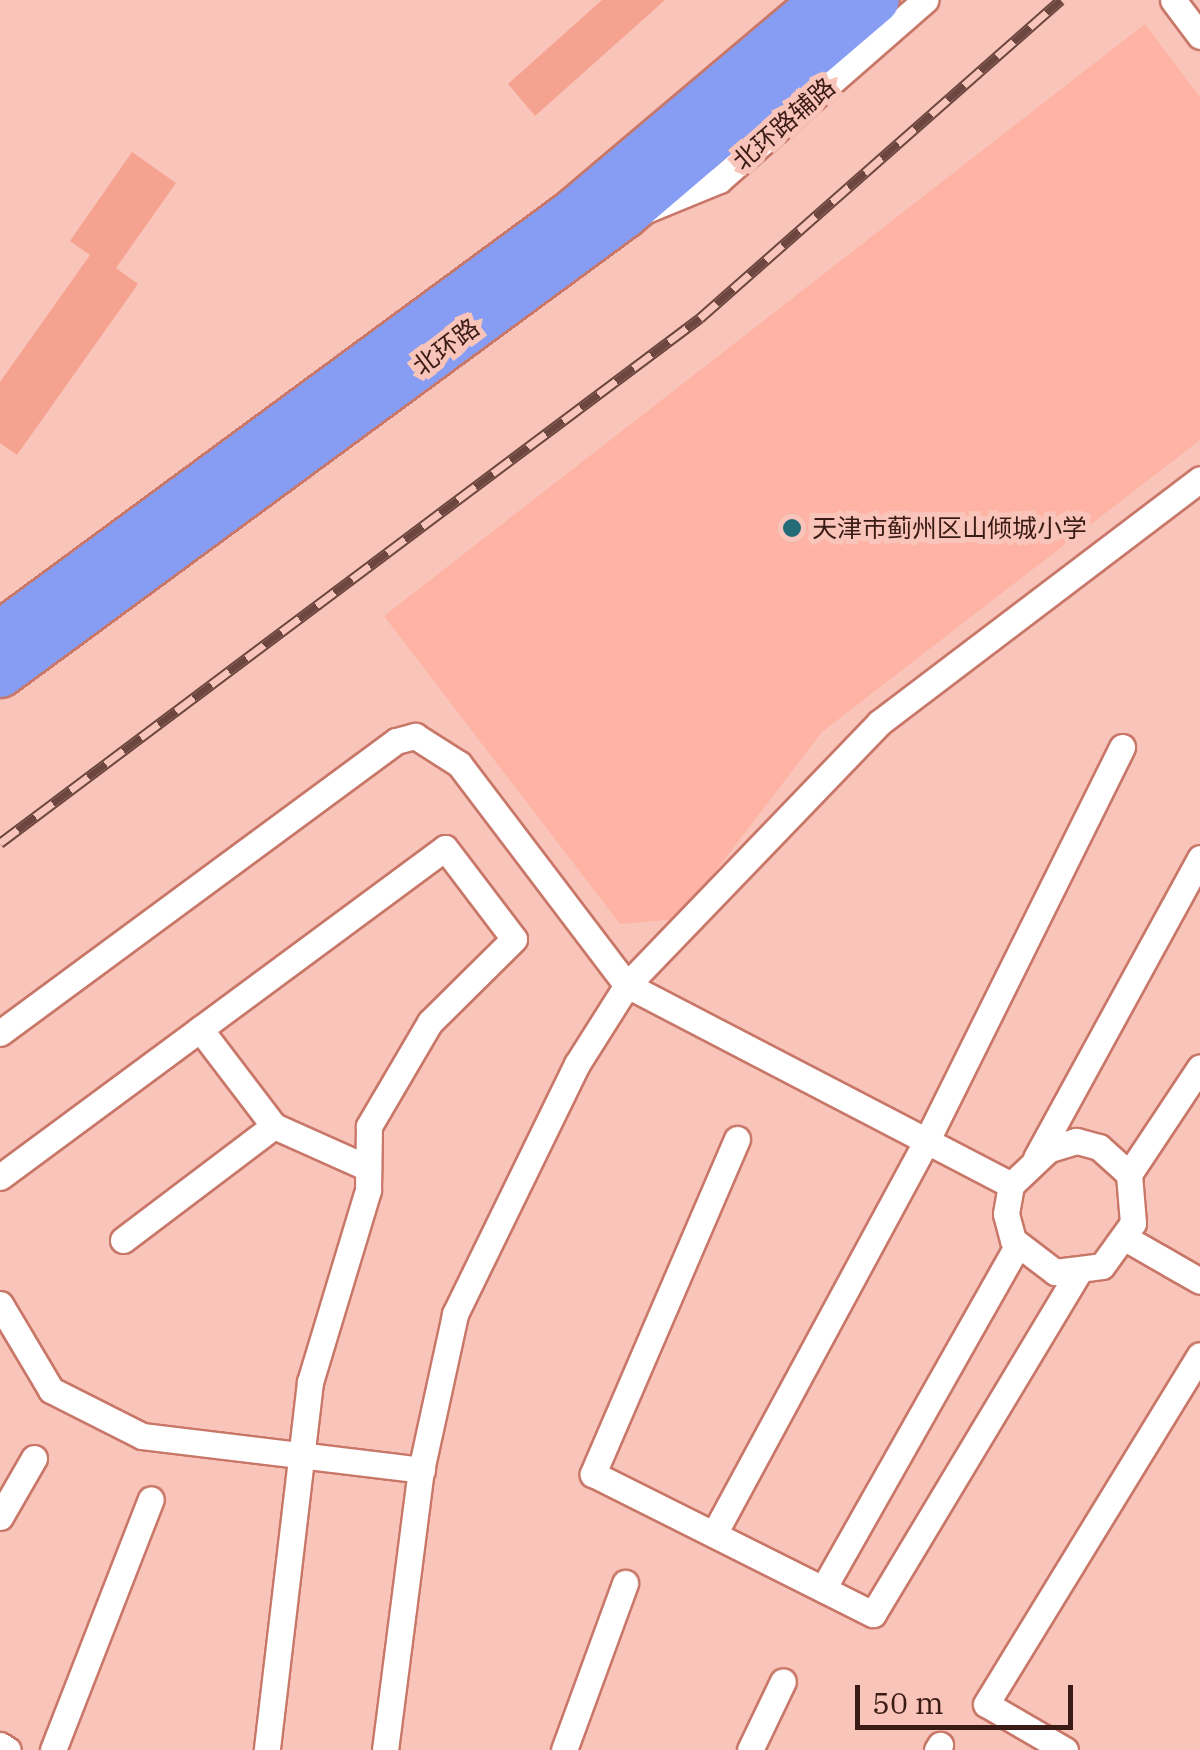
<!DOCTYPE html>
<meta charset="utf-8">
<style>
body{margin:0}
#map{position:relative;width:1200px;height:1750px;overflow:hidden;background:#f9c4b9;font-family:"IBM Plex Serif","Noto Sans SC",serif}
div>[style]{position:absolute}
.built>*{inset:0;background:#feb3a4}
.building>*{inset:0;background:#f6a291}
.roads{filter:drop-shadow(2px 0 #c87768) drop-shadow(-2px 0 #c87768) drop-shadow(0 2px #c87768) drop-shadow(0 -2px #c87768)}
.street>*{height:25px;margin:-12.5px;padding:0 12.5px;transform-origin:12.5px;border-radius:12.5px;background:#fff}
.highway>*{height:45px;margin:-22.5px;padding:0 22.5px;transform-origin:22.5px;border-radius:22.5px;background:#879df4}
.rail>*{height:11px;margin-top:-5.5px;transform-origin:0;background:repeating-linear-gradient(90deg,#f9c4b9 0 22px,#6c463f 0 44px);box-sizing:border-box;border-block:2px solid #6c463f}
.dots>*{width:28px;height:28px;translate:-50% -50%;box-sizing:border-box;border:5px solid #f9c4b9;border-radius:50%}
span{translate:-50% -50%;white-space:nowrap;text-align:center;line-height:1.15;-webkit-text-stroke:10px #f9c4b9;paint-order:stroke}
.street-label{font-size:25px;color:#3b1b15}
.poi-label{font-size:25px;color:#3b1b15}
.left{translate:0 -50%;text-align:left}
.scale{position:absolute;left:855px;top:1685px;width:218px;height:45px;box-sizing:border-box;border:5px solid #3b1b15;border-top:0;padding-left:12px;font-size:30px;line-height:35px;white-space:nowrap;color:#3b1b15;-webkit-text-stroke:8px #f9c4b9;paint-order:stroke}
</style>
<div id="map">
<div class="built">
<i style="clip-path:polygon(1145px 24px,1200px 97px,1200px 440px,822px 732px,679px 919px,620px 924px,384px 616px)"></i>
</div>
<div class="building">
<i style="clip-path:polygon(602px 0,665px 0,535px 116px,508px 84px)"></i>
<i style="clip-path:polygon(132px 152px,176px 183px,116px 268px,138px 284px,17px 455px,0 443px,0 382px,90px 255px,70px 241px)"></i>
</div>
<div class="roads">
<div class="street">
<i style="left:1173px;top:0;width:45px;rotate:53.1deg"></i>
<i style="left:639px;top:213px;width:87px;rotate:-22.4deg"></i>
<i style="left:719px;top:180px;width:274px;rotate:-41.1deg"></i>
<i style="left:200px;top:1029px;width:122px;rotate:52.7deg"></i>
<i style="left:274px;top:1126px;width:103px;rotate:24.1deg"></i>
<i style="left:0;top:1033px;width:492px;rotate:-36.4deg"></i>
<i style="left:396px;top:741px;width:20px;rotate:-15deg"></i>
<i style="left:415px;top:736px;width:52px;rotate:32.5deg"></i>
<i style="left:459px;top:764px;width:278px;rotate:52.8deg"></i>
<i style="left:627px;top:985px;width:433px;rotate:27.5deg"></i>
<i style="left:737px;top:1139px;width:365px;rotate:113.3deg"></i>
<i style="left:593px;top:1474px;width:313px;rotate:26.6deg"></i>
<i style="left:873px;top:1614px;width:397px;rotate:-59deg"></i>
<i style="left:1036px;top:1158px;width:342px;rotate:-61.3deg"></i>
<i style="left:1129px;top:1174px;width:40px;rotate:-138deg"></i>
<i style="left:1099px;top:1147px;width:24px;rotate:-165deg"></i>
<i style="left:1076px;top:1141px;width:28px;rotate:163deg"></i>
<i style="left:1049px;top:1149px;width:52px;rotate:136.5deg"></i>
<i style="left:1011px;top:1185px;width:29px;rotate:100deg"></i>
<i style="left:1006px;top:1214px;width:27px;rotate:75deg"></i>
<i style="left:1013px;top:1240px;width:53px;rotate:37.3deg"></i>
<i style="left:1055px;top:1272px;width:47px;rotate:-7.3deg"></i>
<i style="left:1102px;top:1266px;width:53px;rotate:-54.2deg"></i>
<i style="left:1133px;top:1223px;width:49px;rotate:-94.7deg"></i>
<i style="left:1129px;top:1174px;width:128px;rotate:-56.4deg"></i>
<i style="left:0;top:1177px;width:553px;rotate:-36.48deg"></i>
<i style="left:445px;top:848px;width:114px;rotate:52.8deg"></i>
<i style="left:514px;top:939px;width:118px;rotate:135.3deg"></i>
<i style="left:430px;top:1022px;width:121px;rotate:120.4deg"></i>
<i style="left:369px;top:1126px;width:64px;rotate:90.9deg"></i>
<i style="left:368px;top:1190px;width:201px;rotate:106.8deg"></i>
<i style="left:310px;top:1382px;width:371px;rotate:96.7deg"></i>
<i style="left:1125px;top:1238px;width:86px;rotate:29.8deg"></i>
<i style="left:123px;top:1240px;width:189px;rotate:-37.1deg"></i>
<i style="left:0;top:1304px;width:100px;rotate:59.3deg"></i>
<i style="left:51px;top:1390px;width:102px;rotate:26.8deg"></i>
<i style="left:142px;top:1436px;width:282px;rotate:6.9deg"></i>
<i style="left:0;top:1517px;width:68px;rotate:-60deg"></i>
<i style="left:714px;top:1534px;width:446px;rotate:-61.6deg"></i>
<i style="left:926px;top:1142px;width:441px;rotate:-63.6deg"></i>
<i style="left:823px;top:1589px;width:395px;rotate:-60.5deg"></i>
<i style="left:0;top:1745px;width:9px;rotate:32deg"></i>
<i style="left:53px;top:1750px;width:269px;rotate:-68.7deg"></i>
<i style="left:385px;top:1750px;width:277px;rotate:-82.7deg"></i>
<i style="left:420px;top:1475px;width:165px;rotate:-77.7deg"></i>
<i style="left:455px;top:1314px;width:278px;rotate:-64deg"></i>
<i style="left:577px;top:1064px;width:93px;rotate:-57.7deg"></i>
<i style="left:627px;top:985px;width:364px;rotate:-46.1deg"></i>
<i style="left:879px;top:723px;width:403px;rotate:-37.2deg"></i>
<i style="left:564px;top:1750px;width:178px;rotate:-69.9deg"></i>
<i style="left:750px;top:1750px;width:76px;rotate:-64.4deg"></i>
<i style="left:937px;top:1750px;width:6px;rotate:-59deg"></i>
<i style="left:1065px;top:1750px;width:91px;rotate:-149.8deg"></i>
<i style="left:986px;top:1704px;width:409px;rotate:-58.5deg"></i>
</div>
<div class="highway">
<i style="left:0;top:633px;width:709px;rotate:-36.34deg"></i>
<i style="left:571px;top:213px;width:330px;rotate:-40.2deg"></i>
<i style="left:0;top:674px;width:775px;rotate:-36.34deg"></i>
<i style="left:624px;top:215px;width:331px;rotate:-40.5deg"></i>
</div>
</div>
<div class="rail">
<i style="left:0;top:843px;width:875px;rotate:-36.87deg"></i>
<i style="left:700px;top:318px;width:481px;rotate:-41.4deg"></i>
</div>
<div class="dots">
<i style="left:792px;top:528px;background:#246b78"></i>
</div>
<div class="street-label">
<span style="left:784px;top:124px;rotate:-41deg">北环路辅路</span>
<span style="left:446px;top:347px;rotate:-37deg">北环路</span>
</div>
<div class="poi-label">
<span class="left" style="left:812px;top:528px">天津市蓟州区山倾城小学</span>
</div>
<div class="scale">50 m</div>
</div>
